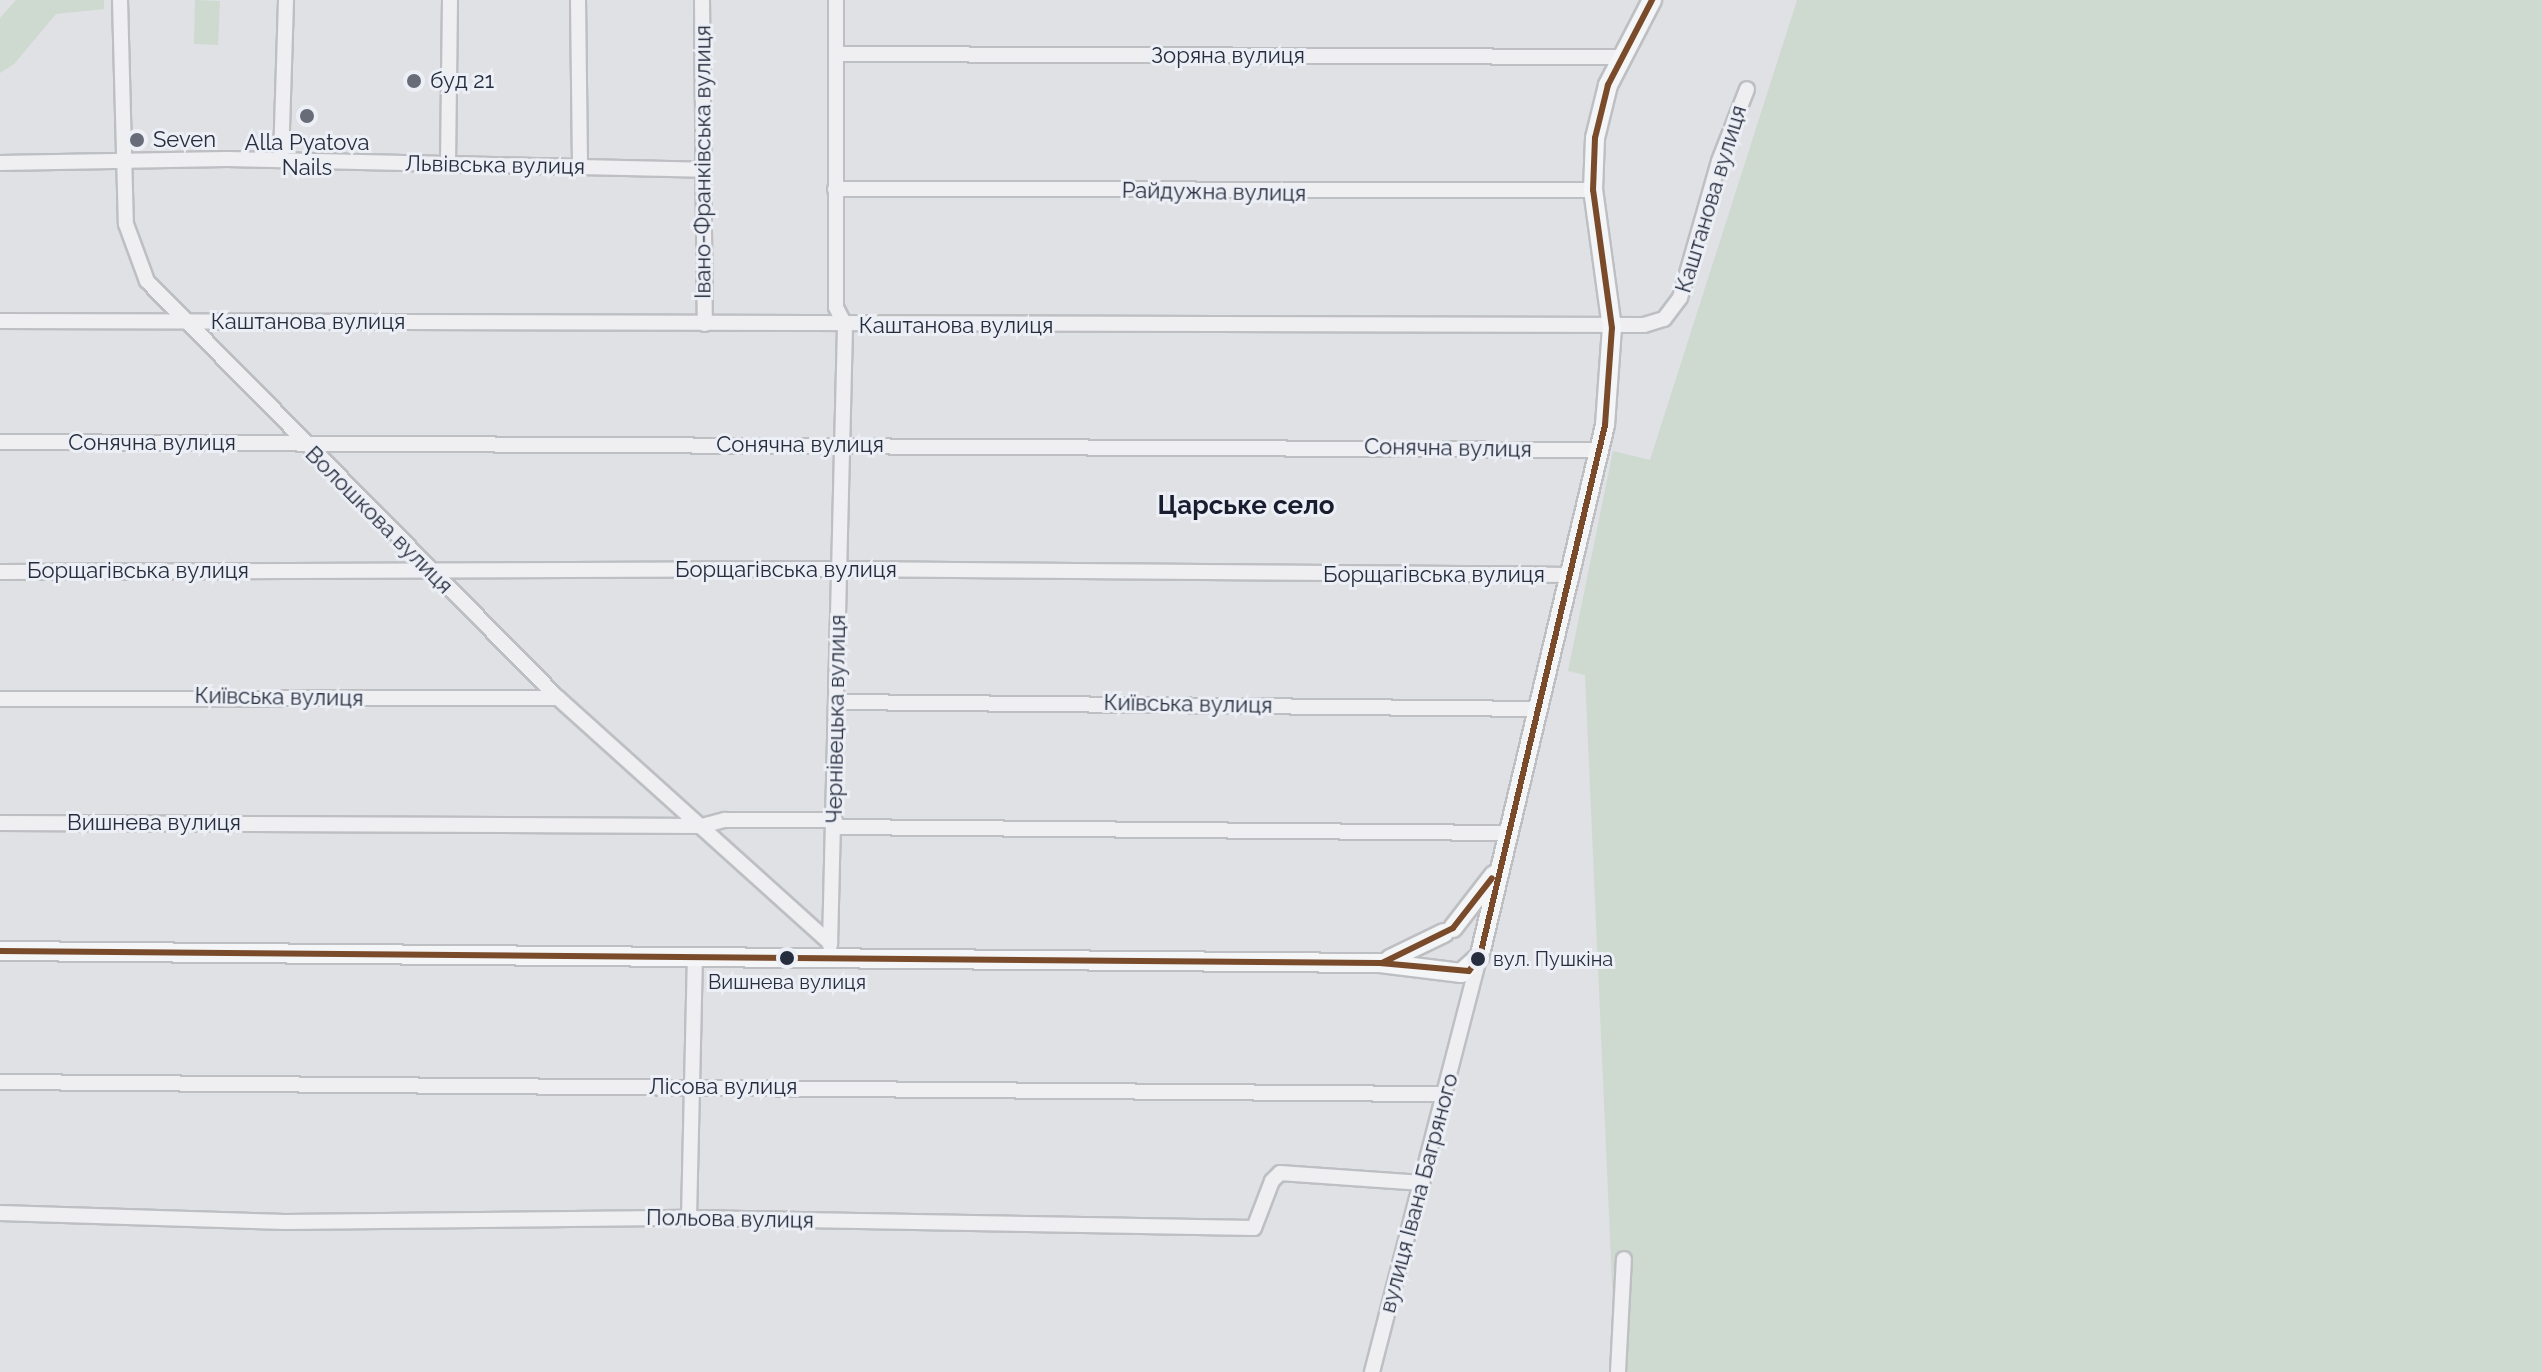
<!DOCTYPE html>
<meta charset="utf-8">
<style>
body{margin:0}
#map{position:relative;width:2542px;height:1372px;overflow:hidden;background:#dfe1e5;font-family:Raleway,sans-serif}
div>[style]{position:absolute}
.green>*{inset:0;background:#ced9d0}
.roads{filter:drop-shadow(2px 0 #bdbfc3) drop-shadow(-2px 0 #bdbfc3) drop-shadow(0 2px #bdbfc3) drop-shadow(0 -2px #bdbfc3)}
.minor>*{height:14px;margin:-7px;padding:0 7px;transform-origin:7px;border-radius:7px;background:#efeff2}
.major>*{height:18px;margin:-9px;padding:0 9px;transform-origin:9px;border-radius:9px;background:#f3f5f6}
.bus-1>*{height:6px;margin:-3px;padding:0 3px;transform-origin:3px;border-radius:3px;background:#7a4b2a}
.dots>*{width:22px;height:22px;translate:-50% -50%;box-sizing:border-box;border:4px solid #eceff5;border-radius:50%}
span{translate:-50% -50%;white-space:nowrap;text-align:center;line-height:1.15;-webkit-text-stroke:6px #eceff5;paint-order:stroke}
.bus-label{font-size:20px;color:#262d3e}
.left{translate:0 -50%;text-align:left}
.street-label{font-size:22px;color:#262d3e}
.poi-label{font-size:22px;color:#262d3e}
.quarter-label{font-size:26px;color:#181e2f;font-weight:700}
</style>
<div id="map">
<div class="green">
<i style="clip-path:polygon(16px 0,104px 0,104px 9px,56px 14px,14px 64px,0 73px,0 18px)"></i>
<i style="clip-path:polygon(195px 0,220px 1px,218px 45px,194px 44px)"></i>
<i style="clip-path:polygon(1797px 0,2542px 0,2542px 1372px,1616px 1372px,1585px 675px,1568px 671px,1613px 451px,1650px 460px)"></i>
</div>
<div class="roads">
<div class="minor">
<i style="left:120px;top:0;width:224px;rotate:88.5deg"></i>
<i style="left:126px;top:224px;width:61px;rotate:69.8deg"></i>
<i style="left:147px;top:281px;width:585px;rotate:45.42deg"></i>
<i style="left:558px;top:698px;width:366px;rotate:42deg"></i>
<i style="left:578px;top:0;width:167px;rotate:89.3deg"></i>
<i style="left:702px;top:0;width:324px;rotate:89.5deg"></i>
<i style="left:837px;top:54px;width:782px;rotate:0.22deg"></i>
<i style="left:281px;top:160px;width:160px;rotate:-88.2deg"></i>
<i style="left:0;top:163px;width:227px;rotate:-1deg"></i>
<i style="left:227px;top:159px;width:476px;rotate:1.3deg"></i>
<i style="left:448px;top:164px;width:164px;rotate:-89.3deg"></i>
<i style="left:835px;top:189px;width:758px;rotate:0.08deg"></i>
<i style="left:0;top:321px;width:1644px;rotate:0.14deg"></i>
<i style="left:1644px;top:325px;width:21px;rotate:-17deg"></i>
<i style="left:1664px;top:319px;width:26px;rotate:-53deg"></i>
<i style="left:1680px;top:298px;width:142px;rotate:-74.1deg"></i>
<i style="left:1719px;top:161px;width:77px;rotate:-68.7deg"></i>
<i style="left:0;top:442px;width:1600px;rotate:0.29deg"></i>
<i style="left:0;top:572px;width:840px;rotate:-0.2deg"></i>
<i style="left:840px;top:569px;width:732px;rotate:0.47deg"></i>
<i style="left:0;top:699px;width:558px;rotate:-0.1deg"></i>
<i style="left:837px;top:702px;width:701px;rotate:0.57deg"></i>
<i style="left:0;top:823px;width:702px;rotate:0.24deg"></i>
<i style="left:702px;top:826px;width:24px;rotate:-15deg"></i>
<i style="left:725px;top:820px;width:110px"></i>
<i style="left:834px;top:827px;width:675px;rotate:0.51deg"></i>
<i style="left:830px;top:945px;width:620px;rotate:-88.61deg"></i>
<i style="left:845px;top:325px;width:20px;rotate:-117deg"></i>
<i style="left:836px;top:307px;width:307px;rotate:-90deg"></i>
<i style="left:0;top:1082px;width:1446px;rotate:0.48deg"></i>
<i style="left:0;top:1213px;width:285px;rotate:1.8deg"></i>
<i style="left:285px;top:1222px;width:404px;rotate:-0.6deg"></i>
<i style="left:689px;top:1218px;width:565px;rotate:1.01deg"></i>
<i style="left:1254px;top:1228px;width:50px;rotate:-69deg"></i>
<i style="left:1272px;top:1181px;width:11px;rotate:-45deg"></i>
<i style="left:1280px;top:1173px;width:143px;rotate:4deg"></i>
<i style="left:689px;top:1218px;width:262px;rotate:-88.7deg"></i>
<i style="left:1372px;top:1372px;width:432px;rotate:-75.5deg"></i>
<i style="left:1618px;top:1372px;width:113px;rotate:-87deg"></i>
</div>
<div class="major">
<i style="left:1453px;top:928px;width:67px;rotate:-52.3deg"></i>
<i style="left:1481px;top:950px;width:539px;rotate:-76.71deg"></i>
<i style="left:1605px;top:425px;width:97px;rotate:-85.9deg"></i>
<i style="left:1612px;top:328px;width:139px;rotate:-97.8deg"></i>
<i style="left:1593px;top:190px;width:52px;rotate:-87.8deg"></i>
<i style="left:1595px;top:138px;width:55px;rotate:-76.2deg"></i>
<i style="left:1608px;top:85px;width:96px;rotate:-62.6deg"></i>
<i style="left:0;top:951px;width:1380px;rotate:0.5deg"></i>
<i style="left:1380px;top:963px;width:82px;rotate:7deg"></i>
<i style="left:1461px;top:973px;width:25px;rotate:-42deg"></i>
<i style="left:1390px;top:959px;width:60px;rotate:-25.7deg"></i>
</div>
</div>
<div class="bus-1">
<i style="left:0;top:951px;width:1380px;rotate:0.5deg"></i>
<i style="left:1380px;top:963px;width:89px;rotate:5.1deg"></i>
<i style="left:1469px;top:971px;width:19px;rotate:-54deg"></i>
<i style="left:1480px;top:956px;width:546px;rotate:-76.75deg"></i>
<i style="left:1605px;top:425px;width:97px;rotate:-85.9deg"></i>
<i style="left:1612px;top:328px;width:139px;rotate:-97.8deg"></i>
<i style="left:1593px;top:190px;width:52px;rotate:-87.8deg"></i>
<i style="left:1595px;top:138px;width:55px;rotate:-76.2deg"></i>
<i style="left:1608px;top:85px;width:96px;rotate:-62.6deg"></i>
<i style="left:1382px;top:963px;width:79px;rotate:-26.2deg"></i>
<i style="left:1453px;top:928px;width:63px;rotate:-52deg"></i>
</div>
<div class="dots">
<i style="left:414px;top:81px;background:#676c78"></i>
<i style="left:307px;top:116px;background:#676c78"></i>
<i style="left:137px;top:140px;background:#676c78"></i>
<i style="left:787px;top:958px;background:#262d3e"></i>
<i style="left:1478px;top:959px;background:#262d3e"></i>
</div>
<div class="bus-label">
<span class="left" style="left:1493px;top:959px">вул. Пушкіна</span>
<span style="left:787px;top:982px">Вишнева вулиця</span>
</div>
<div class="street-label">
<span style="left:1228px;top:56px">Зоряна вулиця</span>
<span style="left:703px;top:162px;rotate:-90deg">Івано-Франківська вулиця</span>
<span style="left:495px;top:165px;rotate:1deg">Львівська вулиця</span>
<span style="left:1214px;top:192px;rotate:1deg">Райдужна вулиця</span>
<span style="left:1711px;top:199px;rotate:-73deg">Каштанова вулиця</span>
<span style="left:308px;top:322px">Каштанова вулиця</span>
<span style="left:956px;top:326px">Каштанова вулиця</span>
<span style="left:152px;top:443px">Сонячна вулиця</span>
<span style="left:800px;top:445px">Сонячна вулиця</span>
<span style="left:1448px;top:448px;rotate:1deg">Сонячна вулиця</span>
<span style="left:379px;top:520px;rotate:45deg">Волошкова вулиця</span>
<span style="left:786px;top:570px">Борщагівська вулиця</span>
<span style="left:138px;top:571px">Борщагівська вулиця</span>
<span style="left:1434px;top:575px">Борщагівська вулиця</span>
<span style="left:279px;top:697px;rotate:1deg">Київська вулиця</span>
<span style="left:1188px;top:704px;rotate:1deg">Київська вулиця</span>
<span style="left:836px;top:719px;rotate:-89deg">Чернівецька вулиця</span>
<span style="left:154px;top:823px">Вишнева вулиця</span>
<span style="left:723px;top:1087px">Лісова вулиця</span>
<span style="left:1419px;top:1193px;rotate:-75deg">вулиця Івана Багряного</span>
<span style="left:730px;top:1219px;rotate:1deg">Польова вулиця</span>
</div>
<div class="poi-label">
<span class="left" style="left:430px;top:81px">буд 21</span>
<span class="left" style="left:153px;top:140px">Seven</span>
<span style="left:307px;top:155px">Alla Pyatova<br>Nails</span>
</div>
<div class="quarter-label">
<span style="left:1246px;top:506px">Царське село</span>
</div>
</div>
